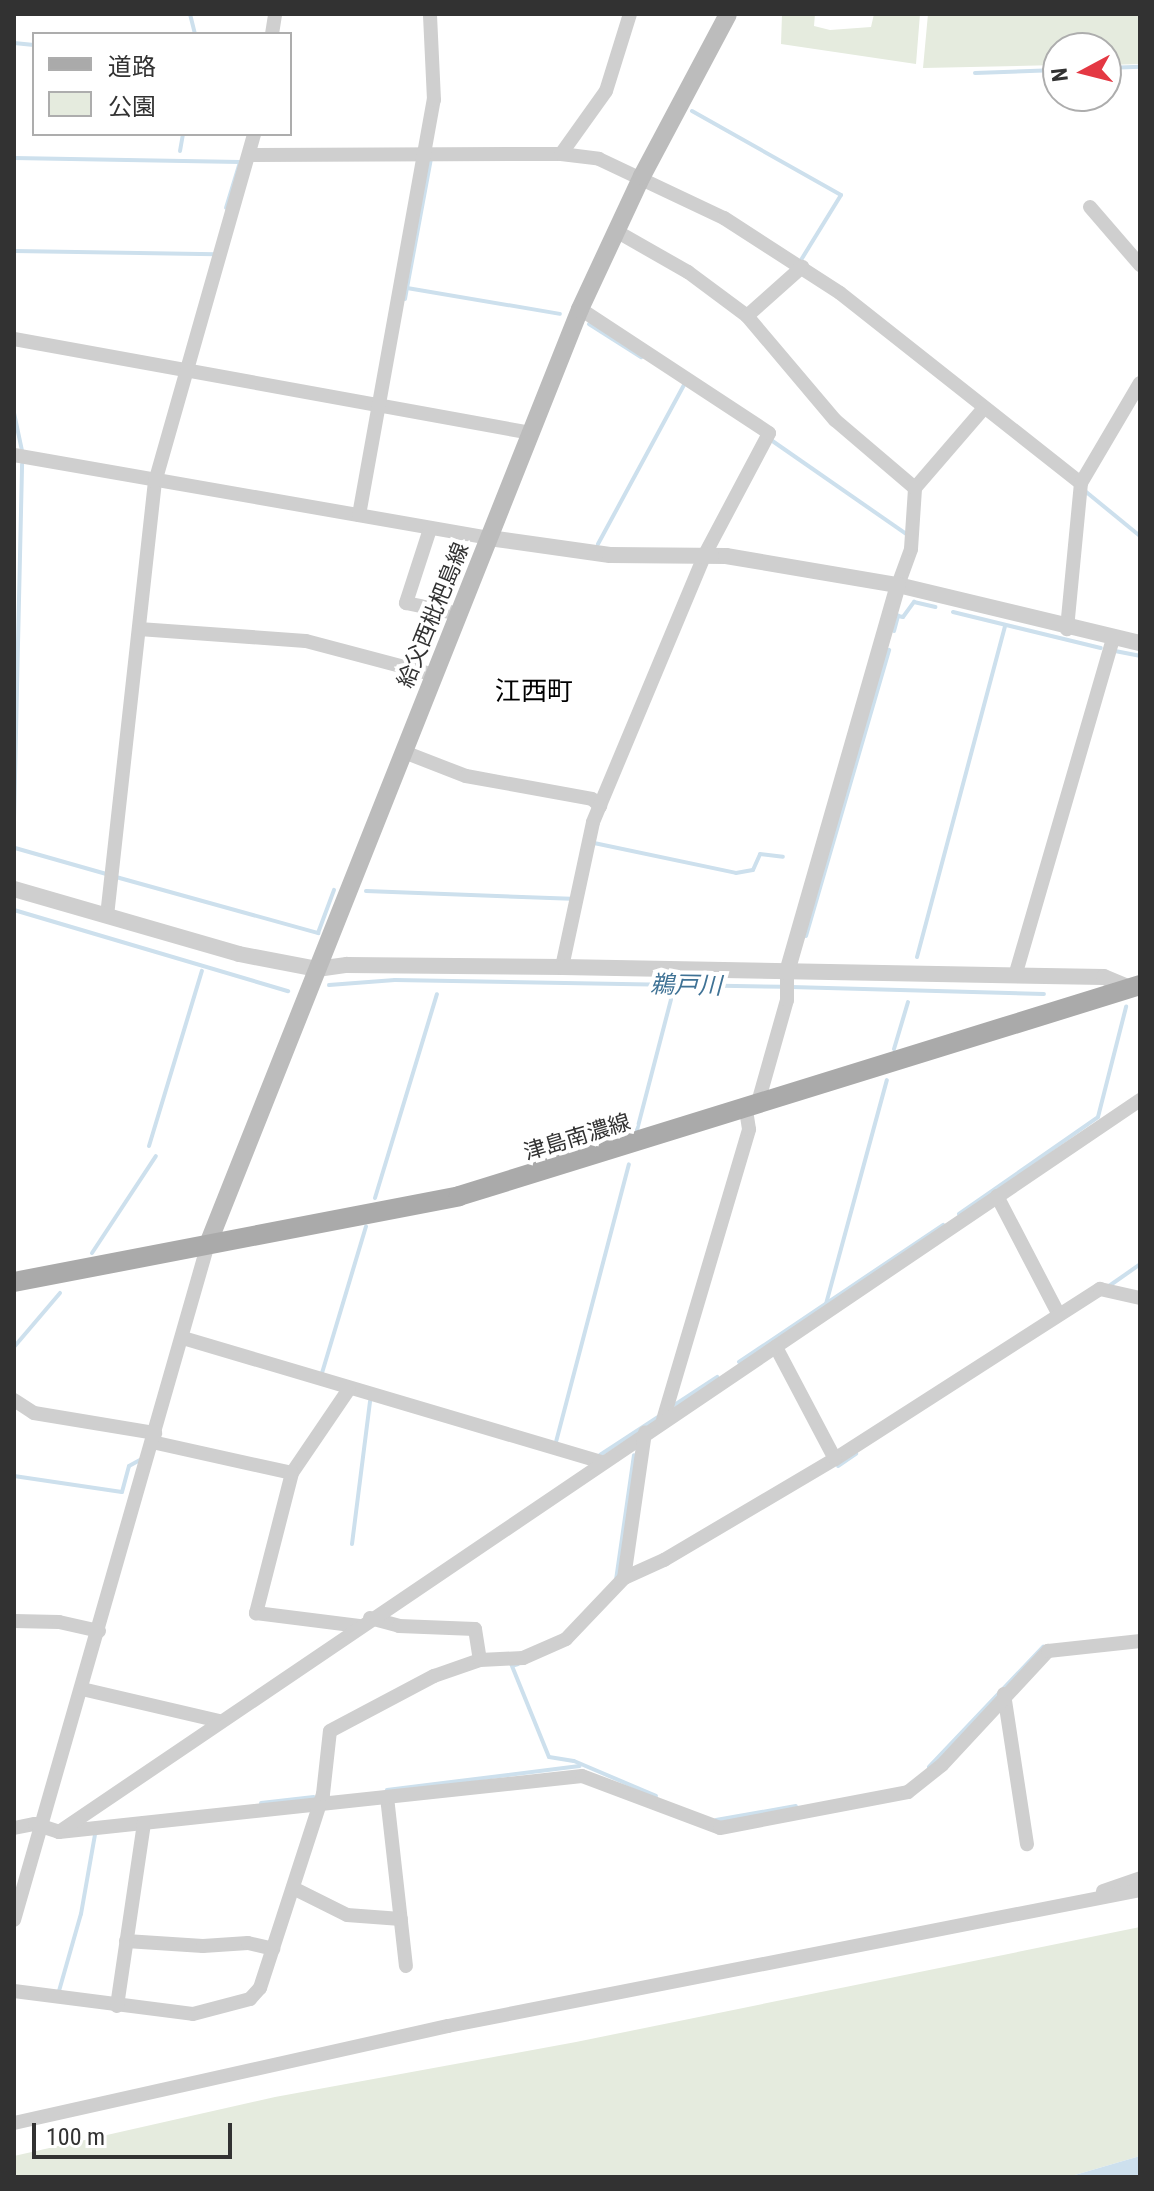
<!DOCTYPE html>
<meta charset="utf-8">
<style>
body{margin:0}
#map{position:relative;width:1154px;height:2191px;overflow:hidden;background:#fff;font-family:"Roboto Condensed","Noto Sans JP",sans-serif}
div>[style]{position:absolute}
.green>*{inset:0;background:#e5ebde}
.water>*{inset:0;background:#cde0ed}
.stream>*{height:4px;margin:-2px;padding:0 2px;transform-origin:2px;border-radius:2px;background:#cde0ed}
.minor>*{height:14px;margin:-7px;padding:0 7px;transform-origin:7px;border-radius:7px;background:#cfcfcf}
.tertiary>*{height:16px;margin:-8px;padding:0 8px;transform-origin:8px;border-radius:8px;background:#cfcfcf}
.secondary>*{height:18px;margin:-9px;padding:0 9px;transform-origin:9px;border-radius:9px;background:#bcbcbc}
.primary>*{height:20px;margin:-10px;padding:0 10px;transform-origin:10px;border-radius:10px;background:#aaa}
span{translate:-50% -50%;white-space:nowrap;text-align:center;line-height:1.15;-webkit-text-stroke:8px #fff;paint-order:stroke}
.street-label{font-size:22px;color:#323232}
.water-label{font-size:24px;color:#3f7295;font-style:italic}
.quarter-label{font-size:26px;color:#000}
.frame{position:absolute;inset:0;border:16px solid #323232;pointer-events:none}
.legend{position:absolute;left:32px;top:32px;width:260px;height:104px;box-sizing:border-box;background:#fff;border:2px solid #adadad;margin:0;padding:10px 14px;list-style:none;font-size:24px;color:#323232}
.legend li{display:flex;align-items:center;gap:16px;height:40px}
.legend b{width:40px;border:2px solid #adadad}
.north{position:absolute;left:1042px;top:32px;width:80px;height:80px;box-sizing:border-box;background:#fff;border:2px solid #adadad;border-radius:50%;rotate:263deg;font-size:22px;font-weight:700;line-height:32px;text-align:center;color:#323232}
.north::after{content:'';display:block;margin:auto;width:28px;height:36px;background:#e43843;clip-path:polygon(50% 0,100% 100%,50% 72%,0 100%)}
.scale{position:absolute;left:32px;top:2123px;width:200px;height:36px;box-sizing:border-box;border:4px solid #323232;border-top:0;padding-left:10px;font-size:24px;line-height:28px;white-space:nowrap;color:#323232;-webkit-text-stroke:6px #fff;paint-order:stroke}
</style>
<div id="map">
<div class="green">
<i style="clip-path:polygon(782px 14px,815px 14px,814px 26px,830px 30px,871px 27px,874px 14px,920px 14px,916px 64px,781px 44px)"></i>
<i style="clip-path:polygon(928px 14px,1140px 14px,1140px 64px,1106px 65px,1106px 48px,1058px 48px,1058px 65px,923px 68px)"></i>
<i style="clip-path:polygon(1140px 1927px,1140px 2156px,1068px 2177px,14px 2177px,14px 2156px,275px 2097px,576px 2042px)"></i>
</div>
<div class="water">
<i style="clip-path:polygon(1140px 2156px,1140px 2177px,1068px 2177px)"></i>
</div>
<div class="stream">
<i style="left:190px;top:14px;width:21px;rotate:76deg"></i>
<i style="left:14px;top:43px;width:20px;rotate:6deg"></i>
<i style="left:1106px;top:68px;width:34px;rotate:-2deg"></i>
<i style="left:975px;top:73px;width:83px;rotate:-2.1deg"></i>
<i style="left:692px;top:111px;width:171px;rotate:29.4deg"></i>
<i style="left:841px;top:195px;width:76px;rotate:121.6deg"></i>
<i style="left:180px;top:151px;width:17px;rotate:-80deg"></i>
<i style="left:14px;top:158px;width:226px;rotate:1deg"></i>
<i style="left:240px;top:162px;width:48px;rotate:106.9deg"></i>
<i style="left:14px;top:251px;width:202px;rotate:0.9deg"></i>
<i style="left:407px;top:288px;width:131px;rotate:-79.5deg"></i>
<i style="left:405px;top:299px;width:11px;rotate:-80deg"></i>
<i style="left:407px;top:288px;width:155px;rotate:9.6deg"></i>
<i style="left:589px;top:324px;width:62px;rotate:32.4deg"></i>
<i style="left:14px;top:413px;width:40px;rotate:78deg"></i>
<i style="left:771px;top:440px;width:165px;rotate:34.8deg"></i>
<i style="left:1085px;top:491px;width:71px;rotate:39.3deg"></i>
<i style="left:598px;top:544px;width:181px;rotate:-61.6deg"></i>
<i style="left:953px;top:612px;width:152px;rotate:13.7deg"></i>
<i style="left:894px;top:631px;width:16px;rotate:-75deg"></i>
<i style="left:898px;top:616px;width:5px;rotate:11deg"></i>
<i style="left:903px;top:617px;width:19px;rotate:-54deg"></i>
<i style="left:914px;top:602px;width:22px;rotate:13deg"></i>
<i style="left:1115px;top:651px;width:25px;rotate:11deg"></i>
<i style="left:14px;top:820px;width:356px;rotate:-88.7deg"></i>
<i style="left:594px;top:843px;width:145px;rotate:11.9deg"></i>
<i style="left:736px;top:873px;width:17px;rotate:-10deg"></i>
<i style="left:753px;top:870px;width:17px;rotate:-66deg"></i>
<i style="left:760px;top:854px;width:23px;rotate:7deg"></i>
<i style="left:15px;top:848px;width:95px;rotate:15.9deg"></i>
<i style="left:116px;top:877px;width:210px;rotate:15.5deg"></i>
<i style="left:318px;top:933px;width:46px;rotate:-69.6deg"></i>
<i style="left:366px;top:891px;width:205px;rotate:2.2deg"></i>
<i style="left:14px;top:910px;width:286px;rotate:16.5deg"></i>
<i style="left:806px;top:936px;width:298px;rotate:-73.8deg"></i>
<i style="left:917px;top:957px;width:342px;rotate:-75.1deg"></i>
<i style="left:329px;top:985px;width:66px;rotate:-4.3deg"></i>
<i style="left:395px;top:980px;width:388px;rotate:1deg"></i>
<i style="left:791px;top:987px;width:253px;rotate:1.6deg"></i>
<i style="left:894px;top:1049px;width:49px;rotate:-73.4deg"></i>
<i style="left:637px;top:1130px;width:138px;rotate:-75.4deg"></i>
<i style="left:149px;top:1146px;width:183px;rotate:-73.2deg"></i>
<i style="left:375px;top:1198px;width:213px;rotate:-73.1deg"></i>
<i style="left:959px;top:1214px;width:169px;rotate:-34.9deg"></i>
<i style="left:1098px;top:1117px;width:114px;rotate:-75.7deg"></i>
<i style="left:92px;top:1253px;width:116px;rotate:-56.6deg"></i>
<i style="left:1109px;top:1286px;width:38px;rotate:-35deg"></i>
<i style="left:826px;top:1304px;width:232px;rotate:-74.8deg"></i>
<i style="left:14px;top:1347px;width:71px;rotate:-49.6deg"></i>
<i style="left:739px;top:1362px;width:246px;rotate:-33.9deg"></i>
<i style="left:322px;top:1373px;width:153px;rotate:-73.3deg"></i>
<i style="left:673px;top:1406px;width:53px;rotate:-33.4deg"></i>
<i style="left:556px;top:1442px;width:287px;rotate:-75.3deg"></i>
<i style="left:600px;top:1455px;width:69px;rotate:-33.2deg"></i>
<i style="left:838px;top:1466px;width:22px;rotate:-34deg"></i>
<i style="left:14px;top:1476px;width:109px;rotate:8.4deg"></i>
<i style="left:122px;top:1492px;width:27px;rotate:-75deg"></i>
<i style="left:129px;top:1466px;width:13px;rotate:-29deg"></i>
<i style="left:352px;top:1544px;width:144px;rotate:-82.8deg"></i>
<i style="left:616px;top:1580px;width:126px;rotate:-81.8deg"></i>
<i style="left:518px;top:1664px;width:6px;rotate:162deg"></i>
<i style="left:512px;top:1666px;width:98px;rotate:67.9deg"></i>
<i style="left:549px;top:1757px;width:25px;rotate:9deg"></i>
<i style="left:574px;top:1761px;width:89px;rotate:23.1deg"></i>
<i style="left:929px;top:1767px;width:166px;rotate:-46.5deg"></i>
<i style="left:387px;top:1790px;width:194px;rotate:-7.1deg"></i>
<i style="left:261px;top:1803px;width:53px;rotate:-6.5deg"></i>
<i style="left:716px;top:1820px;width:81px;rotate:-9.9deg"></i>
<i style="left:59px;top:1991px;width:80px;rotate:-74.1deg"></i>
<i style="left:81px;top:1914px;width:80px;rotate:-80deg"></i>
</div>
<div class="minor">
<i style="left:272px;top:34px;width:20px;rotate:-81deg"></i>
<i style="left:561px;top:154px;width:77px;rotate:-54.5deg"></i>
<i style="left:606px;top:91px;width:81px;rotate:-72.7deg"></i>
<i style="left:251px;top:155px;width:310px;rotate:-0.2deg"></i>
<i style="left:561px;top:154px;width:38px;rotate:7deg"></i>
<i style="left:599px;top:159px;width:138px;rotate:25.3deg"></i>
<i style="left:724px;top:218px;width:138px;rotate:32.9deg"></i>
<i style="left:840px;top:293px;width:307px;rotate:38.3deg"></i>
<i style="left:1081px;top:483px;width:147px;rotate:95.5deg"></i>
<i style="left:1090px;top:207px;width:77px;rotate:49.2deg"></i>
<i style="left:616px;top:231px;width:83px;rotate:29.7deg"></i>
<i style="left:688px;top:272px;width:74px;rotate:36.7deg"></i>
<i style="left:747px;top:316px;width:136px;rotate:49.8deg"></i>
<i style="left:835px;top:420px;width:105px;rotate:40.4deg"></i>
<i style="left:747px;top:316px;width:74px;rotate:-41.7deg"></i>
<i style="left:14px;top:339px;width:525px;rotate:10.3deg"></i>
<i style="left:14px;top:455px;width:482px;rotate:9.9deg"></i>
<i style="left:1081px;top:483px;width:116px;rotate:-59.5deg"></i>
<i style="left:359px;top:515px;width:422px;rotate:-79.8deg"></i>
<i style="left:434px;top:100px;width:86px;rotate:-92.7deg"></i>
<i style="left:430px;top:529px;width:78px;rotate:108deg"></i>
<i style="left:406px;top:603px;width:54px;rotate:11.7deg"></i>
<i style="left:898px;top:585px;width:38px;rotate:-70deg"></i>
<i style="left:911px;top:549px;width:61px;rotate:-86.2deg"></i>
<i style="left:915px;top:488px;width:106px;rotate:-49.2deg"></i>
<i style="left:139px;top:629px;width:167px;rotate:4.1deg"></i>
<i style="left:306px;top:641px;width:133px;rotate:14.8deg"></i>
<i style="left:404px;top:752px;width:66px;rotate:21.2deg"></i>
<i style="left:466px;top:776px;width:128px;rotate:10.3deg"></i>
<i style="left:592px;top:799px;width:11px;rotate:41deg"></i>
<i style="left:107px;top:916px;width:437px;rotate:-83.7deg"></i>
<i style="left:155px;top:482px;width:362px;rotate:-74.1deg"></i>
<i style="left:562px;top:967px;width:148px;rotate:-77.9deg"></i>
<i style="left:593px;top:822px;width:288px;rotate:-67.3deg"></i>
<i style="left:704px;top:556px;width:139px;rotate:-62.1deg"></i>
<i style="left:769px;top:433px;width:226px;rotate:-146.7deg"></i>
<i style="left:1015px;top:976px;width:351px;rotate:-73.8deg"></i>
<i style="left:757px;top:1106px;width:110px;rotate:-74.2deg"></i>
<i style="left:787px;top:1000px;width:28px;rotate:-90deg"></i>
<i style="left:997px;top:1196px;width:132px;rotate:62.5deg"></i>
<i style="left:183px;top:1338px;width:437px;rotate:16.5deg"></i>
<i style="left:349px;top:1389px;width:102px;rotate:124.2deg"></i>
<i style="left:292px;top:1473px;width:145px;rotate:104.4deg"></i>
<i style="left:256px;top:1613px;width:104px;rotate:7.2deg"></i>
<i style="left:14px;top:1400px;width:24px;rotate:33deg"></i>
<i style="left:34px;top:1413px;width:123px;rotate:9.4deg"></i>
<i style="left:663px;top:1420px;width:303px;rotate:-73.5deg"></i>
<i style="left:749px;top:1129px;width:20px;rotate:-99deg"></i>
<i style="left:152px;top:1442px;width:143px;rotate:12.5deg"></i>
<i style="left:835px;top:1459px;width:315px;rotate:-32.7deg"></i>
<i style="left:1100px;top:1289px;width:41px;rotate:12.7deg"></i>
<i style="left:624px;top:1578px;width:44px;rotate:-24.2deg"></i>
<i style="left:664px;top:1560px;width:199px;rotate:-30.6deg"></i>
<i style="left:835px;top:1459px;width:127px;rotate:-117.8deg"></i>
<i style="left:370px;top:1618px;width:30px;rotate:15deg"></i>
<i style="left:399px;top:1626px;width:76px;rotate:2.3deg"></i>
<i style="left:475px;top:1629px;width:31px;rotate:81deg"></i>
<i style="left:14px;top:1621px;width:45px;rotate:1.3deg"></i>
<i style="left:59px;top:1622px;width:41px;rotate:12.7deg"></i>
<i style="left:82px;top:1689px;width:141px;rotate:13.1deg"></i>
<i style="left:1004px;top:1694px;width:152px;rotate:81.3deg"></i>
<i style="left:387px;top:1797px;width:170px;rotate:83.6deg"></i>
<i style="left:14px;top:1828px;width:21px;rotate:-11deg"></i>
<i style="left:35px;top:1824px;width:25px;rotate:18deg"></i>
<i style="left:59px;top:1832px;width:526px;rotate:-6.11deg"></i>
<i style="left:582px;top:1776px;width:147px;rotate:20.6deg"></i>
<i style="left:720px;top:1828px;width:191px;rotate:-10.8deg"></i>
<i style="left:908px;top:1792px;width:43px;rotate:-38.5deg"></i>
<i style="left:942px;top:1765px;width:156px;rotate:-47.1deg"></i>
<i style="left:1048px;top:1651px;width:93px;rotate:-6.2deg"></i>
<i style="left:59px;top:1832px;width:1306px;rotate:-34.1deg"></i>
<i style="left:293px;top:1888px;width:60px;rotate:26.6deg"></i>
<i style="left:347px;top:1915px;width:54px;rotate:4.2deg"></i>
<i style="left:1103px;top:1891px;width:39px;rotate:-19deg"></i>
<i style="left:14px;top:1920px;width:703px;rotate:-73.99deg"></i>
<i style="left:126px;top:1941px;width:77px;rotate:3.7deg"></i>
<i style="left:203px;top:1946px;width:45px;rotate:-3.8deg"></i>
<i style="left:248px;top:1943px;width:26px;rotate:13deg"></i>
<i style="left:14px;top:1991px;width:180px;rotate:7.3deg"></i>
<i style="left:193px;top:2014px;width:59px;rotate:-14.7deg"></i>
<i style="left:250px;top:1999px;width:15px;rotate:-48deg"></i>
<i style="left:260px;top:1988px;width:204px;rotate:-72deg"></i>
<i style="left:323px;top:1794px;width:63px;rotate:-83.7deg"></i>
<i style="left:330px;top:1731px;width:118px;rotate:-27.9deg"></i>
<i style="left:434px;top:1676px;width:49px;rotate:-19.2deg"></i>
<i style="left:480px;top:1660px;width:43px;rotate:-2.7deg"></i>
<i style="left:523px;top:1658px;width:47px;rotate:-23.8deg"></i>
<i style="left:566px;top:1639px;width:84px;rotate:-46.4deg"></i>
<i style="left:624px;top:1578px;width:147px;rotate:-81.8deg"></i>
<i style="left:117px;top:2006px;width:185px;rotate:-81.6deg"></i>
<i style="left:14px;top:2123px;width:445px;rotate:-12.6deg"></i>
<i style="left:448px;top:2026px;width:705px;rotate:-11.12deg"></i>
</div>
<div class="tertiary">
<i style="left:489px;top:538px;width:122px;rotate:8deg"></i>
<i style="left:610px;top:555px;width:116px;rotate:0.5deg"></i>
<i style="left:726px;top:556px;width:174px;rotate:9.6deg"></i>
<i style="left:898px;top:585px;width:249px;rotate:13.5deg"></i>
<i style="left:14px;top:889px;width:234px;rotate:16.1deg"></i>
<i style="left:239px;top:954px;width:79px;rotate:10.9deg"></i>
<i style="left:317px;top:969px;width:30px;rotate:-8deg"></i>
<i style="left:347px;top:965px;width:215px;rotate:0.5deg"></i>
<i style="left:562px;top:967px;width:542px;rotate:1.06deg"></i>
<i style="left:1104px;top:977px;width:28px;rotate:23deg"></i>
<i style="left:787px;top:972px;width:403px;rotate:-74deg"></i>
</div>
<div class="secondary">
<i style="left:208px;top:1244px;width:1006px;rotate:-68.3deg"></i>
<i style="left:580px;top:309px;width:147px;rotate:-65deg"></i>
<i style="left:642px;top:176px;width:183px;rotate:-62deg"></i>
</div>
<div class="primary">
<i style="left:14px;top:1282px;width:453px;rotate:-10.9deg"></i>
<i style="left:459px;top:1196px;width:713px;rotate:-17.21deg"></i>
</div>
<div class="street-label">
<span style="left:433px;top:615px;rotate:-68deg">給父西枇杷島線</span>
<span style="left:577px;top:1137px;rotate:-17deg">津島南濃線</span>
</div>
<div class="water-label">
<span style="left:686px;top:986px;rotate:1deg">鵜戸川</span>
</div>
<div class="quarter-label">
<span style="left:534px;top:692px">江西町</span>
</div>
<div class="frame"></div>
<ul class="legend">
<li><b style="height:10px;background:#aaa"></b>道路</li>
<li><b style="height:22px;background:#e5ebde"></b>公園</li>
</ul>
<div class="north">N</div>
<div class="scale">100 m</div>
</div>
